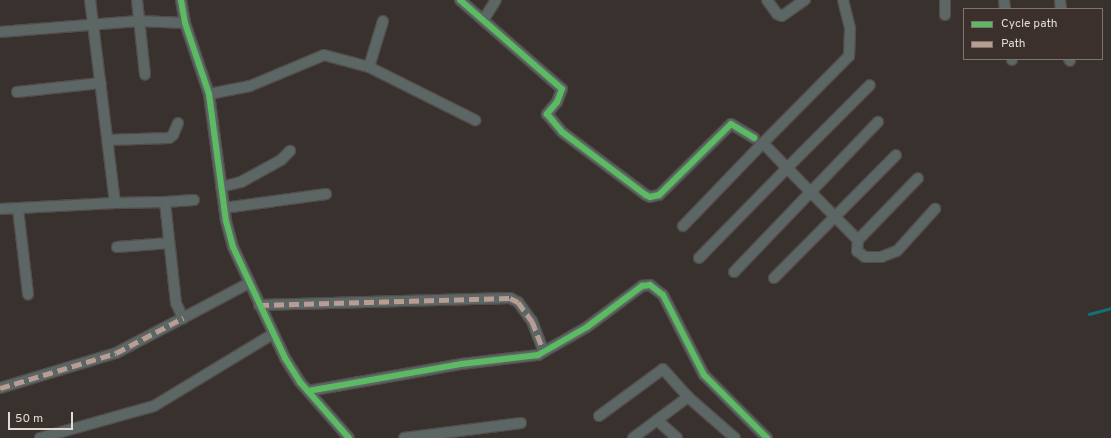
<!DOCTYPE html>
<style>
body{margin:0}
#map{position:relative;width:1111px;height:438px;overflow:hidden;background:#38312e;font-family:Overpass,sans-serif}
div>[style]{position:absolute}
.stream>*{height:2.5px;margin:-1.25px;padding:0 1.25px;transform-origin:1.25px;border-radius:1.25px;background:#0e7377}
.roads{filter:drop-shadow(1px 0 #524d4a) drop-shadow(-1px 0 #524d4a) drop-shadow(0 1px #524d4a) drop-shadow(0 -1px #524d4a)}
.minor>*{height:10px;margin:-5px;padding:0 5px;transform-origin:5px;border-radius:5px;background:#5c6665}
.quiet>*{height:5px;margin-top:-2.5px;transform-origin:0;background:repeating-linear-gradient(90deg,#b99d93 0 10px,transparent 0 15px)}
.cycleway>*{height:6px;margin:-3px;padding:0 3px;transform-origin:3px;border-radius:3px;background:#5cba63}
span{translate:-50% -50%;white-space:nowrap;text-align:center;line-height:1.15;-webkit-text-stroke:4px #3b302b;paint-order:stroke}
.legend{position:absolute;left:963px;top:8px;width:140px;height:52px;box-sizing:border-box;background:#3b302b;border:1px solid #7d7470;margin:0;padding:5px 7px;list-style:none;font-size:12px;color:#e1dad7}
.legend li{display:flex;align-items:center;gap:8px;height:20px}
.legend b{width:20px;border:1px solid #7d7470}
.scale{position:absolute;left:8px;top:412px;width:65px;height:18px;box-sizing:border-box;border:2px solid #e1dad7;border-top:0;padding-left:5px;font-size:12px;line-height:14px;white-space:nowrap;color:#e1dad7;-webkit-text-stroke:3px #3b302b;paint-order:stroke}
</style>
<div id="map">
<div class="stream">
<i style="left:1089px;top:314px;width:23px;rotate:-15deg"></i>
</div>
<div class="roads">
<div class="minor">
<i style="left:137px;top:0;width:75px;rotate:83.9deg"></i>
<i style="left:181px;top:0;width:23px;rotate:80deg"></i>
<i style="left:185px;top:23px;width:75px;rotate:71.3deg"></i>
<i style="left:209px;top:94px;width:128px;rotate:82.4deg"></i>
<i style="left:226px;top:221px;width:27px;rotate:75deg"></i>
<i style="left:233px;top:247px;width:123px;rotate:64.9deg"></i>
<i style="left:285px;top:358px;width:28px;rotate:58deg"></i>
<i style="left:300px;top:382px;width:74px;rotate:48.8deg"></i>
<i style="left:460px;top:0;width:135px;rotate:41.1deg"></i>
<i style="left:562px;top:89px;width:14px;rotate:111deg"></i>
<i style="left:557px;top:102px;width:16px;rotate:130deg"></i>
<i style="left:547px;top:114px;width:23px;rotate:50deg"></i>
<i style="left:562px;top:132px;width:105px;rotate:36.9deg"></i>
<i style="left:646px;top:195px;width:4px;rotate:27deg"></i>
<i style="left:650px;top:197px;width:9px;rotate:-13deg"></i>
<i style="left:659px;top:195px;width:101px;rotate:-44.6deg"></i>
<i style="left:731px;top:124px;width:27px;rotate:31deg"></i>
<i style="left:767px;top:0;width:17px;rotate:54deg"></i>
<i style="left:777px;top:14px;width:5px;rotate:22deg"></i>
<i style="left:782px;top:16px;width:28px;rotate:-35deg"></i>
<i style="left:843px;top:0;width:30px;rotate:76deg"></i>
<i style="left:850px;top:29px;width:27px;rotate:92deg"></i>
<i style="left:849px;top:56px;width:122px;rotate:134.7deg"></i>
<i style="left:763px;top:143px;width:35px;rotate:46deg"></i>
<i style="left:787px;top:168px;width:117px;rotate:-45deg"></i>
<i style="left:945px;top:0;width:15px;rotate:90deg"></i>
<i style="left:1004px;top:0;width:9px;rotate:84deg"></i>
<i style="left:1060px;top:0;width:9px;rotate:84deg"></i>
<i style="left:484px;top:19px;width:22px;rotate:-58deg"></i>
<i style="left:0;top:32px;width:139px;rotate:-4.5deg"></i>
<i style="left:139px;top:21px;width:46px;rotate:2.5deg"></i>
<i style="left:1012px;top:59px;width:1px;rotate:90deg"></i>
<i style="left:1069px;top:59px;width:2px;rotate:63deg"></i>
<i style="left:369px;top:67px;width:48px;rotate:-73.1deg"></i>
<i style="left:17px;top:92px;width:84px;rotate:-6.1deg"></i>
<i style="left:209px;top:94px;width:42px;rotate:-11deg"></i>
<i style="left:250px;top:86px;width:80px;rotate:-22.7deg"></i>
<i style="left:324px;top:55px;width:47px;rotate:14.9deg"></i>
<i style="left:369px;top:67px;width:119px;rotate:26.6deg"></i>
<i style="left:108px;top:140px;width:61px;rotate:-1.9deg"></i>
<i style="left:169px;top:138px;width:5px;rotate:-37deg"></i>
<i style="left:173px;top:135px;width:13px;rotate:-67deg"></i>
<i style="left:221px;top:187px;width:21px;rotate:-14deg"></i>
<i style="left:241px;top:182px;width:46px;rotate:-28.8deg"></i>
<i style="left:281px;top:160px;width:13px;rotate:-45deg"></i>
<i style="left:165px;top:202px;width:29px;rotate:-4deg"></i>
<i style="left:115px;top:203px;width:50px;rotate:-1.1deg"></i>
<i style="left:165px;top:202px;width:102px;rotate:83.8deg"></i>
<i style="left:176px;top:303px;width:17px;rotate:65deg"></i>
<i style="left:183px;top:318px;width:75px;rotate:-27.9deg"></i>
<i style="left:224px;top:208px;width:103px;rotate:-7.8deg"></i>
<i style="left:0;top:209px;width:115px;rotate:-3deg"></i>
<i style="left:115px;top:203px;width:205px;rotate:-97deg"></i>
<i style="left:18px;top:209px;width:86px;rotate:83.3deg"></i>
<i style="left:683px;top:226px;width:115px;rotate:-46.1deg"></i>
<i style="left:858px;top:240px;width:86px;rotate:-45.9deg"></i>
<i style="left:117px;top:247px;width:52px;rotate:-4.4deg"></i>
<i style="left:699px;top:258px;width:126px;rotate:-45.6deg"></i>
<i style="left:787px;top:168px;width:101px;rotate:45.4deg"></i>
<i style="left:858px;top:240px;width:11px;rotate:95deg"></i>
<i style="left:857px;top:251px;width:10px;rotate:37deg"></i>
<i style="left:865px;top:257px;width:16px"></i>
<i style="left:881px;top:257px;width:17px;rotate:-21deg"></i>
<i style="left:897px;top:251px;width:57px;rotate:-47.9deg"></i>
<i style="left:734px;top:272px;width:208px;rotate:-46.2deg"></i>
<i style="left:774px;top:278px;width:173px;rotate:-45.2deg"></i>
<i style="left:259px;top:305px;width:251px;rotate:-1.6deg"></i>
<i style="left:510px;top:298px;width:9px;rotate:27deg"></i>
<i style="left:518px;top:302px;width:24px;rotate:54deg"></i>
<i style="left:532px;top:321px;width:33px;rotate:69deg"></i>
<i style="left:0;top:388px;width:121px;rotate:-16.8deg"></i>
<i style="left:116px;top:353px;width:76px;rotate:-27.6deg"></i>
<i style="left:308px;top:391px;width:155px;rotate:-10deg"></i>
<i style="left:461px;top:364px;width:78px;rotate:-6.7deg"></i>
<i style="left:538px;top:355px;width:56px;rotate:-29.7deg"></i>
<i style="left:587px;top:327px;width:69px;rotate:-36.7deg"></i>
<i style="left:642px;top:286px;width:8px;rotate:-7deg"></i>
<i style="left:650px;top:285px;width:16px;rotate:38deg"></i>
<i style="left:663px;top:295px;width:90px;rotate:62.9deg"></i>
<i style="left:704px;top:375px;width:89px;rotate:45deg"></i>
<i style="left:599px;top:416px;width:79px;rotate:-36.3deg"></i>
<i style="left:663px;top:369px;width:38px;rotate:48deg"></i>
<i style="left:688px;top:397px;width:62px;rotate:41.1deg"></i>
<i style="left:657px;top:420px;width:27px;rotate:42deg"></i>
<i style="left:40px;top:438px;width:118px;rotate:-15.7deg"></i>
<i style="left:154px;top:406px;width:139px;rotate:-31.2deg"></i>
<i style="left:404px;top:438px;width:118px;rotate:-7.3deg"></i>
<i style="left:633px;top:438px;width:69px;rotate:-36.7deg"></i>
</div>
</div>
<div class="quiet">
<i style="left:259px;top:305px;width:251px;rotate:-1.6deg"></i>
<i style="left:510px;top:298px;width:9px;rotate:27deg"></i>
<i style="left:518px;top:302px;width:24px;rotate:54deg"></i>
<i style="left:532px;top:321px;width:33px;rotate:69deg"></i>
<i style="left:0;top:388px;width:121px;rotate:-16.8deg"></i>
<i style="left:116px;top:353px;width:76px;rotate:-27.6deg"></i>
</div>
<div class="cycleway">
<i style="left:181px;top:0;width:23px;rotate:80deg"></i>
<i style="left:185px;top:23px;width:75px;rotate:71.3deg"></i>
<i style="left:209px;top:94px;width:128px;rotate:82.4deg"></i>
<i style="left:226px;top:221px;width:27px;rotate:75deg"></i>
<i style="left:233px;top:247px;width:123px;rotate:64.9deg"></i>
<i style="left:285px;top:358px;width:28px;rotate:58deg"></i>
<i style="left:300px;top:382px;width:74px;rotate:48.8deg"></i>
<i style="left:460px;top:0;width:135px;rotate:41.1deg"></i>
<i style="left:562px;top:89px;width:14px;rotate:111deg"></i>
<i style="left:557px;top:102px;width:16px;rotate:130deg"></i>
<i style="left:547px;top:114px;width:23px;rotate:50deg"></i>
<i style="left:562px;top:132px;width:105px;rotate:36.9deg"></i>
<i style="left:646px;top:195px;width:4px;rotate:27deg"></i>
<i style="left:650px;top:197px;width:9px;rotate:-13deg"></i>
<i style="left:659px;top:195px;width:101px;rotate:-44.6deg"></i>
<i style="left:731px;top:124px;width:27px;rotate:31deg"></i>
<i style="left:308px;top:391px;width:155px;rotate:-10deg"></i>
<i style="left:461px;top:364px;width:78px;rotate:-6.7deg"></i>
<i style="left:538px;top:355px;width:56px;rotate:-29.7deg"></i>
<i style="left:587px;top:327px;width:69px;rotate:-36.7deg"></i>
<i style="left:642px;top:286px;width:8px;rotate:-7deg"></i>
<i style="left:650px;top:285px;width:16px;rotate:38deg"></i>
<i style="left:663px;top:295px;width:90px;rotate:62.9deg"></i>
<i style="left:704px;top:375px;width:89px;rotate:45deg"></i>
</div>
<ul class="legend">
<li><b style="height:5px;background:#5cba63"></b>Cycle path</li>
<li><b style="height:5px;background:#b99d93"></b>Path</li>
</ul>
<div class="scale">50 m</div>
</div>
